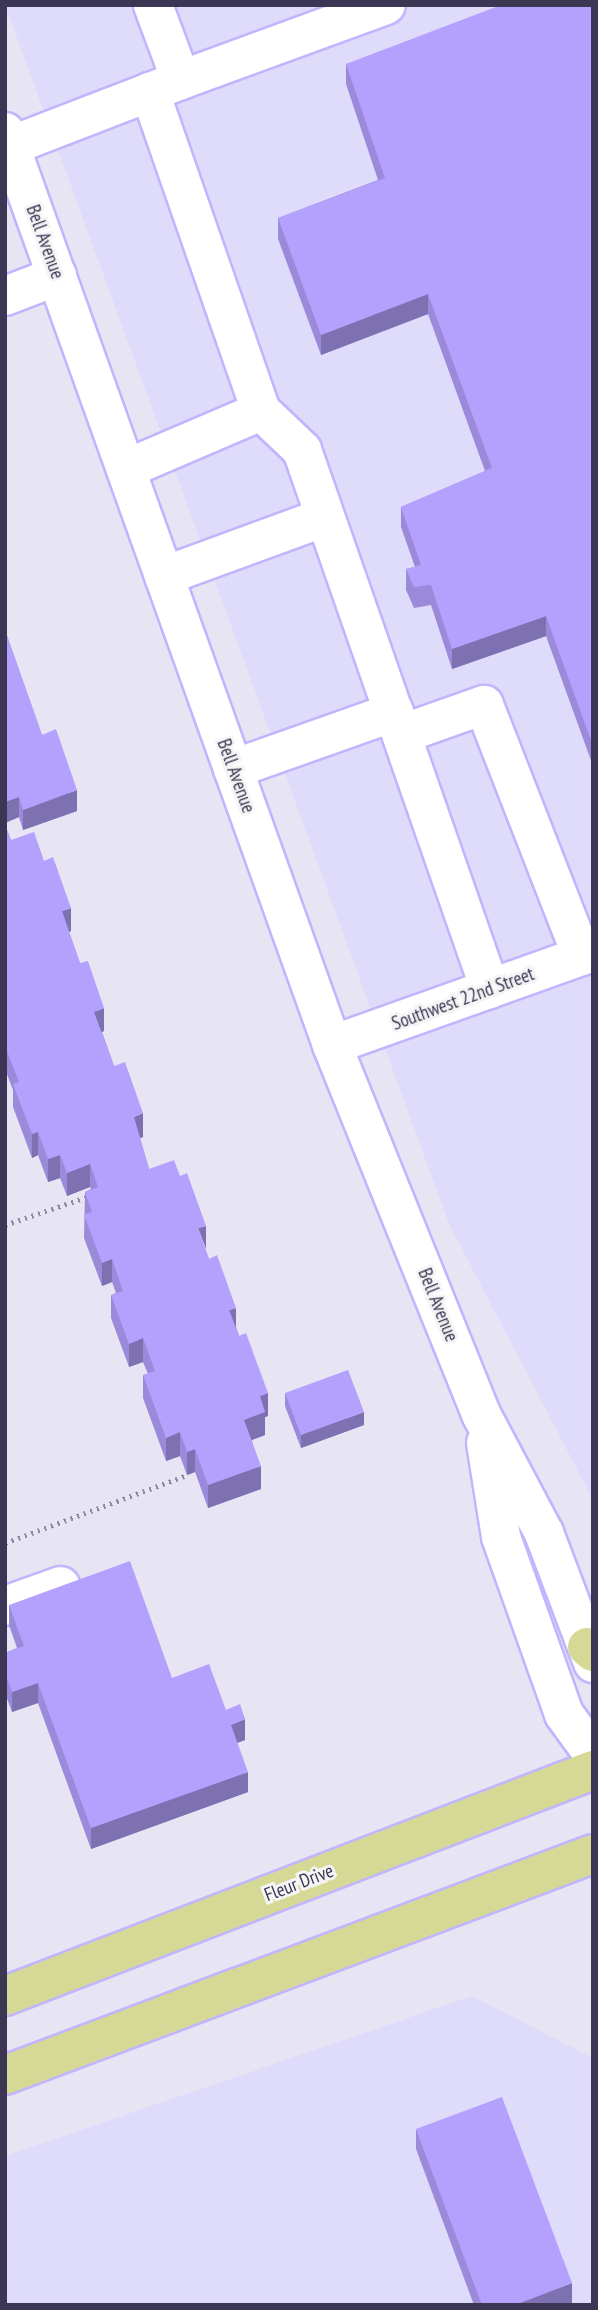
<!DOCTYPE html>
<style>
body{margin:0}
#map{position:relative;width:598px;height:2310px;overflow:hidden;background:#e7e5f4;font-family:"PT Sans Narrow",sans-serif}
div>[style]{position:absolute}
.built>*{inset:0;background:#dfdbfb}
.path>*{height:4.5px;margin-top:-2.25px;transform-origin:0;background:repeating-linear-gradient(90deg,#8e8ba1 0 2px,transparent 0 7px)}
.roads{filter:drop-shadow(2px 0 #c1b5fd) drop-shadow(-2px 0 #c1b5fd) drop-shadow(0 2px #c1b5fd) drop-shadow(0 -2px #c1b5fd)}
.minor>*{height:38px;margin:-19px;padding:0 19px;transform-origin:19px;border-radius:19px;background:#fff}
.major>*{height:38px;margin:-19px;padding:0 19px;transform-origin:19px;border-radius:19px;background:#d5d995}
.wall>*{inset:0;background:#9b8ada}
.shaded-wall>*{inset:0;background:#7e71b2}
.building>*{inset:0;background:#b4a1fe}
span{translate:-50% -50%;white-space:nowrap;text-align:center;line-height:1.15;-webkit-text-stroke:6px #f5f5f5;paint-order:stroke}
.street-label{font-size:19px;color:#3b3653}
.frame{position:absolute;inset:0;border:7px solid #3b3653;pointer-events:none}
</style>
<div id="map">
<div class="built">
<i style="clip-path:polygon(5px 5px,593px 5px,593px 1500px,449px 1224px)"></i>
<i style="clip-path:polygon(472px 1996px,593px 2058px,593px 2305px,5px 2305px,5px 2156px)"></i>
</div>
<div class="path">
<i style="left:5px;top:1225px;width:87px;rotate:-18.9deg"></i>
<i style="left:5px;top:1543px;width:194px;rotate:-20.5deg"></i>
</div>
<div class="roads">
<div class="minor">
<i style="left:181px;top:80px;width:218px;rotate:-20.1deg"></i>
<i style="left:5px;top:132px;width:970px;rotate:70.29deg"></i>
<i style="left:332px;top:1045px;width:398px;rotate:68deg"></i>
<i style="left:481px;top:1414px;width:135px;rotate:62.1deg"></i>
<i style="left:544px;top:1533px;width:139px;rotate:69.3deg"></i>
<i style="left:10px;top:146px;width:183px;rotate:-21.1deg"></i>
<i style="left:181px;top:80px;width:80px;rotate:-110.5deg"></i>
<i style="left:5px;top:296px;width:56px;rotate:-21deg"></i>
<i style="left:261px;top:411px;width:57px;rotate:43.6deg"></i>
<i style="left:302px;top:450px;width:571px;rotate:70.77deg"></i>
<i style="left:126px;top:469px;width:147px;rotate:-23.2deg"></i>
<i style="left:261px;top:411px;width:338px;rotate:-109.2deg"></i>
<i style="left:164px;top:576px;width:171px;rotate:-20.1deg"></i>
<i style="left:402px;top:734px;width:87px;rotate:-19.5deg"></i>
<i style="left:484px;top:705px;width:269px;rotate:68.7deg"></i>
<i style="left:233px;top:769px;width:171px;rotate:-19.5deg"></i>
<i style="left:332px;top:1045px;width:277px;rotate:-19.6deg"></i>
<i style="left:486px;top:1443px;width:95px;rotate:80.9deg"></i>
<i style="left:501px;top:1537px;width:188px;rotate:70.4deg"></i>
<i style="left:564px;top:1714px;width:49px;rotate:54.1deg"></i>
<i style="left:5px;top:1606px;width:59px;rotate:-19.7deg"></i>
</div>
<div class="major">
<i style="left:587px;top:1647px;width:8px;rotate:40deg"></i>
<i style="left:5px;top:1996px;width:630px;rotate:-21.02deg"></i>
<i style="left:5px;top:2075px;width:628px;rotate:-20.6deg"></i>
</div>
</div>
<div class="wall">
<i style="clip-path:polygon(593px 5px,593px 766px,546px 636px,452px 669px,431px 605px,414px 608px,406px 590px,406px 569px,415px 567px,401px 527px,401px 507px,485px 471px,428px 314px,321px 355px,278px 239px,278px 218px,378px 180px,346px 84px,346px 64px)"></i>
<i style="clip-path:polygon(5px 630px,42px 735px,77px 811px,23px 830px,19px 817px,5px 823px)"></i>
<i style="clip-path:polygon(5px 825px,11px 840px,44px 861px,71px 931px,69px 932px,104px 1031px,102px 1032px,114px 1066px,143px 1137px,140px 1138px,149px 1169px,205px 1249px,236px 1327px,268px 1416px,265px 1417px,265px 1435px,252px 1440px,261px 1489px,208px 1508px,195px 1472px,187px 1475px,180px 1456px,166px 1461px,143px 1398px,143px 1375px,148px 1374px,143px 1362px,129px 1367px,111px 1318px,111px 1295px,116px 1293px,112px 1282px,102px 1286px,84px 1238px,85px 1192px,91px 1189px,90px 1187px,67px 1196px,60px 1178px,48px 1182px,38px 1155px,32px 1158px,13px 1107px,13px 1090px,5px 1069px)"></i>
<i style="clip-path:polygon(285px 1393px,364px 1425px,301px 1448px,285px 1406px)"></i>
<i style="clip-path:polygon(9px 1605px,172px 1678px,226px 1710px,245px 1740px,237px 1743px,248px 1792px,91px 1849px,38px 1703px,12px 1712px,5px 1693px,5px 1653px,17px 1648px,9px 1625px)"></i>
<i style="clip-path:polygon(416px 2129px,572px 2304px,570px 2305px,474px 2305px,416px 2149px)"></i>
</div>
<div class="shaded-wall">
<i style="clip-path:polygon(428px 294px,428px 314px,321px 355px,321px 335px)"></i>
<i style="clip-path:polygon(546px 616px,546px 636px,452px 669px,452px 649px)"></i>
<i style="clip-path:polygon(77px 790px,77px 811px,23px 830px,23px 810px)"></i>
<i style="clip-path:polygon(19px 797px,19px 817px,5px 823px,5px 802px)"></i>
<i style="clip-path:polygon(71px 908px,71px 931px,62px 935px,62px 911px)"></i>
<i style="clip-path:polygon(104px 1008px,104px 1031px,94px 1035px,94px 1012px)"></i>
<i style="clip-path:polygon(143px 1113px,143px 1137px,134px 1140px,134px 1117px)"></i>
<i style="clip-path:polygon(38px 1132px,38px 1155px,32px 1158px,32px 1134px)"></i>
<i style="clip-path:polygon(60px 1155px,60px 1178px,48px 1182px,48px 1159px)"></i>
<i style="clip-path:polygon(90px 1164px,90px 1187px,67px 1196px,67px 1173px)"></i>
<i style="clip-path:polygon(206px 1226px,206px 1249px,198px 1228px)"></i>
<i style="clip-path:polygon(112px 1259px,112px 1282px,102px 1286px,102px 1263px)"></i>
<i style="clip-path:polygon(236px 1308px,236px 1331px,229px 1310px)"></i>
<i style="clip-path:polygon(143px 1338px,143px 1362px,129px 1367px,129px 1344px)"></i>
<i style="clip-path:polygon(268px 1393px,268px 1416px,265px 1417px,265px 1435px,244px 1443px,244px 1420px,260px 1396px)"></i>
<i style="clip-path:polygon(364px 1412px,364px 1425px,301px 1448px,301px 1435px)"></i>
<i style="clip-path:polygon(180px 1432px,180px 1456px,166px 1461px,166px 1438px)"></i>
<i style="clip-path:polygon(195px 1449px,195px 1472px,187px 1475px,187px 1452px)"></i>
<i style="clip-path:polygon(261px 1466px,261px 1489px,208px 1508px,208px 1485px)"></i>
<i style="clip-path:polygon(38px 1683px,38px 1703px,12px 1712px,12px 1692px)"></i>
<i style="clip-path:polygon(245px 1719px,245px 1740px,231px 1745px,231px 1725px)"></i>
<i style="clip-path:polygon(248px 1772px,248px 1792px,91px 1849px,91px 1828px)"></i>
<i style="clip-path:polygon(572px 2283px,572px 2304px,570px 2305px,515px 2305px)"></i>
</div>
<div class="building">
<i style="clip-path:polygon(501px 5px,593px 5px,593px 746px,546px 616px,452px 649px,431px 585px,414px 587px,406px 569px,421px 565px,401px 507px,492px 468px,428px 294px,321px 335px,278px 218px,385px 178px,346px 64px)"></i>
<i style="clip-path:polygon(5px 630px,42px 735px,56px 729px,77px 790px,23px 810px,19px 797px,5px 802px)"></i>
<i style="clip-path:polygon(5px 825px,11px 840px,34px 832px,44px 861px,53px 857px,71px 908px,62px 911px,80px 963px,88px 961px,104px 1008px,94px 1012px,114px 1066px,125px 1062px,143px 1113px,134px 1117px,149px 1169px,174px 1160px,180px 1176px,187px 1173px,206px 1226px,198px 1228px,209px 1259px,217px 1255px,236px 1308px,229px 1310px,239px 1336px,246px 1333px,268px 1393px,260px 1396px,265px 1412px,244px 1420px,261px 1466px,208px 1485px,195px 1449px,187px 1452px,180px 1432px,166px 1438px,143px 1375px,155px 1371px,143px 1338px,129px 1344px,111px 1295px,123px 1291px,112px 1259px,102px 1263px,84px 1215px,92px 1212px,85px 1192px,98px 1187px,90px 1164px,67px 1173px,60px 1155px,48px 1159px,38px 1132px,32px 1134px,13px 1084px,19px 1082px,5px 1046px)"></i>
<i style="clip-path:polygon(348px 1370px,364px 1412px,301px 1435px,285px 1393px)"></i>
<i style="clip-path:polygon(130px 1561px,172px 1678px,209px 1664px,226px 1710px,240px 1704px,245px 1719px,231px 1725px,248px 1772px,91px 1828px,38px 1683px,12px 1692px,5px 1673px,5px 1653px,24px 1646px,9px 1605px)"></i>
<i style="clip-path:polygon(502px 2097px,572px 2283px,515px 2305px,482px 2305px,416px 2129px)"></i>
</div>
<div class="street-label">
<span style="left:45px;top:242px;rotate:70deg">Bell Avenue</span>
<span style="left:236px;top:776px;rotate:70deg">Bell Avenue</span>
<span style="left:463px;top:999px;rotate:-20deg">Southwest 22nd Street</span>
<span style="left:438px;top:1305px;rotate:68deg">Bell Avenue</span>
<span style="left:299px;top:1883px;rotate:-21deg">Fleur Drive</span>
</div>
<div class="frame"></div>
</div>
